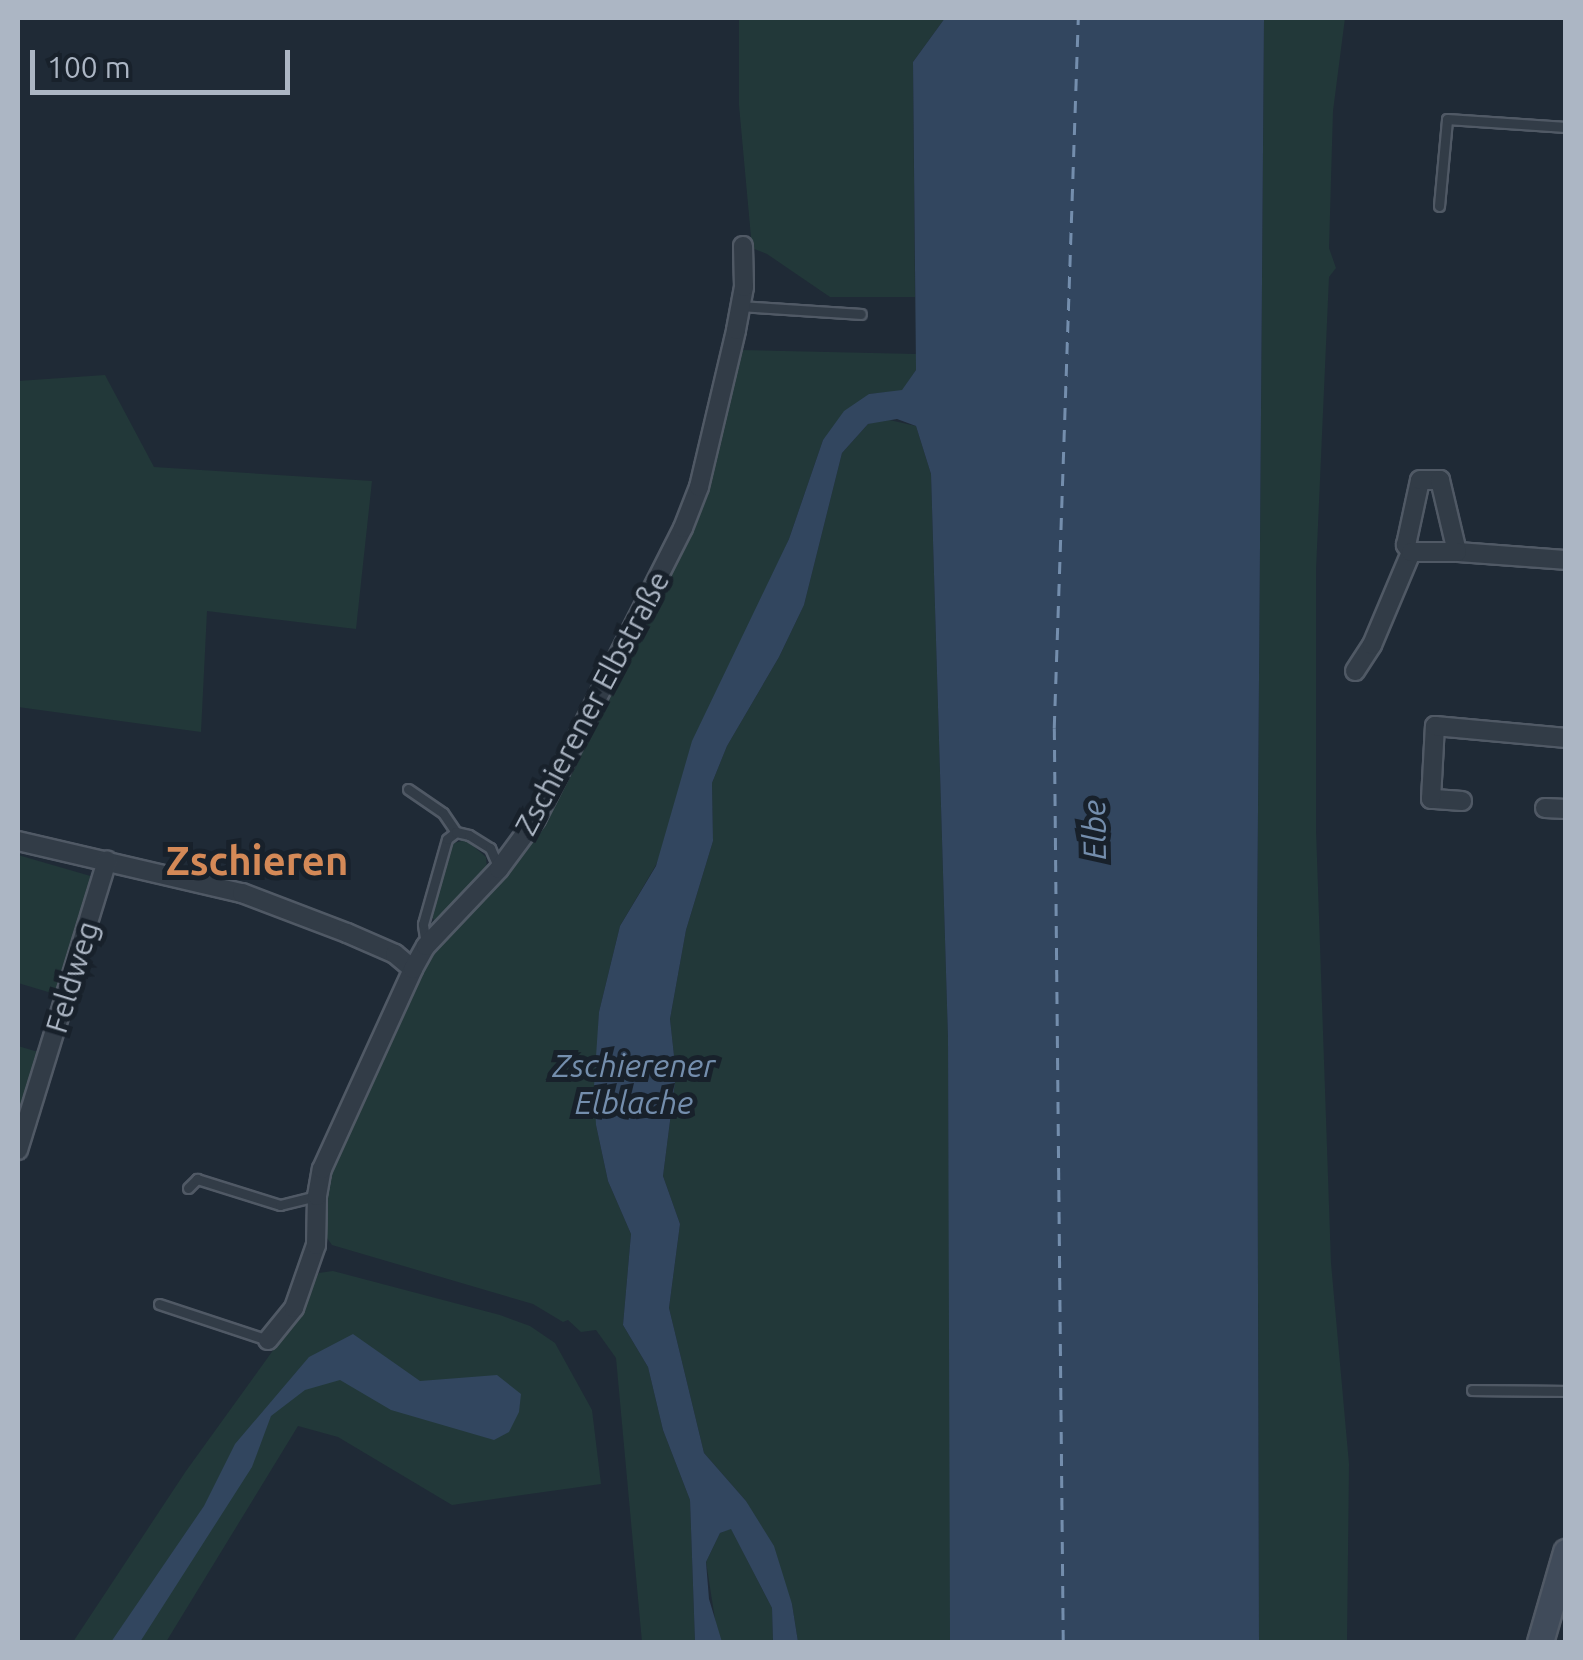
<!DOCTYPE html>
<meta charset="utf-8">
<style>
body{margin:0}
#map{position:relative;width:1583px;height:1660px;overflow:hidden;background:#1f2a36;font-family:Ubuntu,sans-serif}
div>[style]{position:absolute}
.green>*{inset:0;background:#223839}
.water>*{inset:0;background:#32465f}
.ferry>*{height:2.5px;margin-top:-1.25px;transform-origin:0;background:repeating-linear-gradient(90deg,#748ead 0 12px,transparent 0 22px)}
.roads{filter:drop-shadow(2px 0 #505965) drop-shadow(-2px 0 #505965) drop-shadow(0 2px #505965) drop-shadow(0 -2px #505965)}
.lane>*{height:9px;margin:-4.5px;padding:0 4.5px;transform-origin:4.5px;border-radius:4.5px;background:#323c47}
.street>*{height:18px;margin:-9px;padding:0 9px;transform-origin:9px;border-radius:9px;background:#323c47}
.secondary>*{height:25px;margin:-12.5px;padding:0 12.5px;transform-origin:12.5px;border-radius:12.5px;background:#404b5a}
span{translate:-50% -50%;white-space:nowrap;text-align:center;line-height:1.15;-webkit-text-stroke:10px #18212b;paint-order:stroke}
.street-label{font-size:30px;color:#acb6c4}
.water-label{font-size:32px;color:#748ead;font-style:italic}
.district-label{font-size:40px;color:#d48957;font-weight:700}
.frame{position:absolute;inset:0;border:20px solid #acb6c4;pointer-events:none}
.scale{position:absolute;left:30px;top:50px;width:260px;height:45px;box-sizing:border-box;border:5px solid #acb6c4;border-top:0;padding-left:12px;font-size:30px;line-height:35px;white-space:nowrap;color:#acb6c4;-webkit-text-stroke:8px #18212b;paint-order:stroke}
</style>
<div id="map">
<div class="green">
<i style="clip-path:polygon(739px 18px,945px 18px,913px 62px,915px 297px,830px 297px,767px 254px,752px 248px,739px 105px)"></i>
<i style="clip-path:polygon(1264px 18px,1345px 18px,1333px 111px,1329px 248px,1336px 268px,1329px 277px,1316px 570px,1316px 830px,1331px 1263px,1349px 1464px,1347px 1642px,1259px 1642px,1257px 942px)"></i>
<i style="clip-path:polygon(741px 350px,916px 354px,916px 370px,902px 391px,869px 394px,823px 440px,789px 539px,656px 865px,620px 926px,599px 1012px,596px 1125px,608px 1181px,631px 1234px,623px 1325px,648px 1367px,663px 1430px,690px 1500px,695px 1642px,642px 1642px,616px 1358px,596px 1330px,581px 1332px,568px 1320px,563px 1322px,533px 1304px,332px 1245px,322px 1231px,324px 1189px,351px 1119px,426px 964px,526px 845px,718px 442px)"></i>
<i style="clip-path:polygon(105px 375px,154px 467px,372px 481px,356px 629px,207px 611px,201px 732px,18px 707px,18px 381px)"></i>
<i style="clip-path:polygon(885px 419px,916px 426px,931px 474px,948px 1038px,952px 1616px,950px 1642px,798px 1642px,792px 1604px,746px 1501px,704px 1453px,669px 1308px,680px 1224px,663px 1176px,676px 1074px,670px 1019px,686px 930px,713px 841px,712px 783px,727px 746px,779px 657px,804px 605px,842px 453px,868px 424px)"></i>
<i style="clip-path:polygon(466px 840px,486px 857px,487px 870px,441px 922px,435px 922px,431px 915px,447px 859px,454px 843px)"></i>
<i style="clip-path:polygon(18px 855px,94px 877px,65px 997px,18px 983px)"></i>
<i style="clip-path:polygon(18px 1046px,45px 1054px,18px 1131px)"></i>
<i style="clip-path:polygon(333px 1271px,500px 1315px,530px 1326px,555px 1343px,592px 1410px,601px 1484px,452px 1505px,338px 1437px,298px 1426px,166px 1642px,73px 1642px,186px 1471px,297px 1317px,319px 1273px)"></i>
<i style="clip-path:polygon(731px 1528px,772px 1608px,773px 1642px,722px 1642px,717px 1632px,706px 1562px,720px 1533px)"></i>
</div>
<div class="water">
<i style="clip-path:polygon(945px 18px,1264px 18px,1257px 942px,1259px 1642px,950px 1642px,948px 1038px,931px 474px,916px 426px,897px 419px,868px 424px,842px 453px,804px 605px,779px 657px,727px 746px,712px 783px,713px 841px,686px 930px,670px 1019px,676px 1074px,663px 1176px,680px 1224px,669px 1308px,704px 1453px,746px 1501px,774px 1546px,792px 1604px,798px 1642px,773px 1642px,772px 1608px,731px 1529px,720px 1533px,706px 1562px,709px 1599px,722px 1642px,695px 1642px,690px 1500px,663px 1430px,648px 1367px,623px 1325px,631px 1234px,608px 1181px,596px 1125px,594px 1086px,599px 1012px,620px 926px,656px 866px,692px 741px,789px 539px,823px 440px,844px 411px,869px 394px,902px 390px,916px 370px,913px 62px)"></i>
<i style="clip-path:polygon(353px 1334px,420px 1381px,497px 1375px,521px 1394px,519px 1412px,509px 1432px,494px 1440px,391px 1410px,340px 1380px,305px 1390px,271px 1416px,252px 1467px,140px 1642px,111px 1642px,204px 1506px,235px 1444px,309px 1357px)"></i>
</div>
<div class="ferry">
<i style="left:1063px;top:1642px;width:914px;rotate:-90.56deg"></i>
<i style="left:1054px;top:728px;width:710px;rotate:-88.06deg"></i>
</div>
<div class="roads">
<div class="lane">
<i style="left:1439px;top:206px;width:87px;rotate:-84.7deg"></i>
<i style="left:1447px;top:119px;width:119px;rotate:3.8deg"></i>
<i style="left:740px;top:306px;width:121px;rotate:3.8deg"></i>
<i style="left:408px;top:789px;width:42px;rotate:34.4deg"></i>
<i style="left:443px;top:813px;width:23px;rotate:56deg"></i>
<i style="left:426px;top:944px;width:20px;rotate:-99deg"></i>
<i style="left:423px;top:924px;width:88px;rotate:-74.2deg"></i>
<i style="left:447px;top:839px;width:11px;rotate:-38deg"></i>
<i style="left:456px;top:832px;width:13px;rotate:13deg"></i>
<i style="left:469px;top:835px;width:25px;rotate:32deg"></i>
<i style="left:490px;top:848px;width:22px;rotate:66deg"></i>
<i style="left:188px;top:1188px;width:13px;rotate:-45deg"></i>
<i style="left:197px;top:1179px;width:87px;rotate:17.4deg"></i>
<i style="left:280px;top:1205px;width:37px;rotate:-14deg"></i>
<i style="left:159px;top:1304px;width:115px;rotate:18.3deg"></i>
<i style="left:1472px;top:1390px;width:94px;rotate:0.6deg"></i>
</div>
<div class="street">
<i style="left:1457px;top:552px;width:109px;rotate:4.2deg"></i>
<i style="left:1355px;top:671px;width:31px;rotate:-57deg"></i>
<i style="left:1372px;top:645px;width:101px;rotate:-67.2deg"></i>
<i style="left:1411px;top:552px;width:9px;rotate:-126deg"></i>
<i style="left:1406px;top:545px;width:66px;rotate:-77.8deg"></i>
<i style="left:1420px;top:480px;width:20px"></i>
<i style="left:1440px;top:480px;width:74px;rotate:76.7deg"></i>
<i style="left:1457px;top:552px;width:46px;rotate:180deg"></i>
<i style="left:1462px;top:801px;width:31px;rotate:-176deg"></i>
<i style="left:1431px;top:799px;width:73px;rotate:-86.9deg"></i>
<i style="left:1435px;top:726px;width:132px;rotate:5.2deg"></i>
<i style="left:1545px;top:808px;width:21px;rotate:3deg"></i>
<i style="left:18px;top:841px;width:230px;rotate:13.1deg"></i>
<i style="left:242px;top:893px;width:112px;rotate:20.9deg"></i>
<i style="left:347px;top:933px;width:52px;rotate:23.6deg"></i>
<i style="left:395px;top:954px;width:23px;rotate:40deg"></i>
<i style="left:18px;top:1150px;width:303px;rotate:-72.9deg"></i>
<i style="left:268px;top:1340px;width:41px;rotate:-50.9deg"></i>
<i style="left:294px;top:1308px;width:67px;rotate:-70.8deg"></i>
<i style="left:316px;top:1245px;width:49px;rotate:-88.8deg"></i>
<i style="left:317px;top:1196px;width:27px;rotate:-80deg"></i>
<i style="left:322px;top:1169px;width:220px;rotate:-65.5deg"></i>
<i style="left:413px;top:969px;width:26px;rotate:-61deg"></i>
<i style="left:426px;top:946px;width:106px;rotate:-46.5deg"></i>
<i style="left:499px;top:869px;width:62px;rotate:-53.5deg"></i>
<i style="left:536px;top:819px;width:326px;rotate:-63.2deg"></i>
<i style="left:683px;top:528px;width:44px;rotate:-68.7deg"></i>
<i style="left:699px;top:487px;width:161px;rotate:-76.7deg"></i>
<i style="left:736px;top:330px;width:44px;rotate:-79.5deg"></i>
<i style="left:744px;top:287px;width:41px;rotate:-91.4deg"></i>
</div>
<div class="secondary">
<i style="left:1540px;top:1642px;width:94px;rotate:-73.9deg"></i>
</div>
</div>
<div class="street-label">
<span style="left:592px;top:703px;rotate:-62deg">Zschierener Elbstraße</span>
<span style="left:72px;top:977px;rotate:-73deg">Feldweg</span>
</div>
<div class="water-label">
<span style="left:1094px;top:830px;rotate:-91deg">Elbe</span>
<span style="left:634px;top:1084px">Zschierener<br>Elblache</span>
</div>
<div class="district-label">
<span style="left:257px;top:861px">Zschieren</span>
</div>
<div class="frame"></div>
<div class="scale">100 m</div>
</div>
